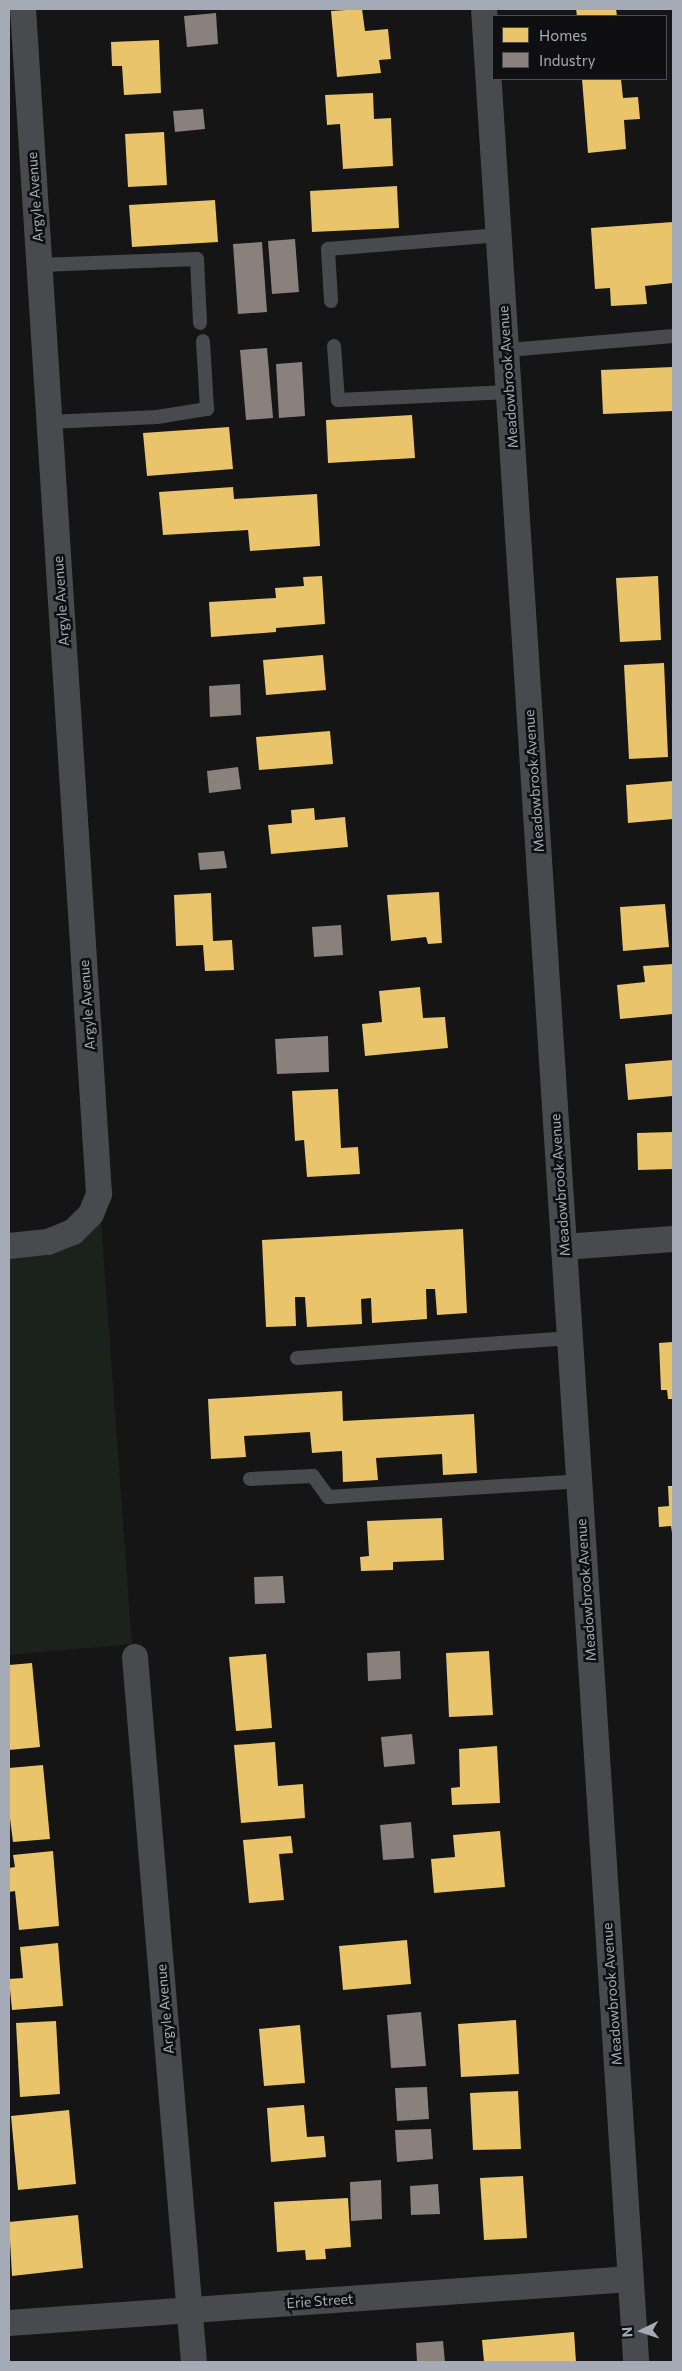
<!DOCTYPE html>
<style>
body{margin:0}
#map{position:relative;width:682px;height:2371px;overflow:hidden;background:#151515;font-family:Commissioner,sans-serif}
div>[style]{position:absolute}
.green>*{inset:0;background:#1a221b}
.homes>*{inset:0;background:#e9c46a}
.industry>*{inset:0;background:#8a817c}
.lane>*{height:14px;margin:-7px;padding:0 7px;transform-origin:7px;border-radius:7px;background:#484a4e}
.street>*{height:26px;margin:-13px;padding:0 13px;transform-origin:13px;border-radius:13px;background:#484a4e}
span{translate:-50% -50%;white-space:nowrap;text-align:center;line-height:1.15;-webkit-text-stroke:5px #0f0f11;paint-order:stroke}
.street-label{font-size:14px;color:#a4abb7}
.frame{position:absolute;inset:0;border:10px solid #a4abb7;pointer-events:none}
.legend{position:absolute;left:492px;top:15px;width:175px;height:65px;box-sizing:border-box;background:#0f0f11;border:1px solid #4b4d53;margin:0;padding:6px 9px;list-style:none;font-size:15px;color:#a4abb7}
.legend li{display:flex;align-items:center;gap:10px;height:25px}
.legend b{width:25px;border:1px solid #4b4d53}
.north{position:absolute;left:617px;top:2306px;width:50px;height:50px;-webkit-text-stroke:4px #0f0f11;paint-order:stroke;rotate:266deg;font-size:14px;font-weight:700;line-height:20px;text-align:center;color:#a4abb7}
.north::after{content:'';display:block;margin:auto;width:18px;height:22px;background:#a4abb7;clip-path:polygon(50% 0,100% 100%,50% 72%,0 100%)}
</style>
<div id="map">
<div class="green">
<i style="clip-path:polygon(99px 1194px,132px 1644px,9px 1655px,9px 1246px,48px 1242px)"></i>
</div>
<div class="homes">
<i style="clip-path:polygon(362px 9px,365px 31px,388px 29px,391px 59px,379px 60px,381px 73px,337px 77px,331px 11px)"></i>
<i style="clip-path:polygon(576px 9px,616px 9px,617px 16px,577px 16px)"></i>
<i style="clip-path:polygon(159px 40px,161px 93px,124px 95px,122px 66px,112px 66px,111px 42px)"></i>
<i style="clip-path:polygon(582px 79px,621px 79px,623px 98px,638px 97px,640px 119px,624px 120px,626px 149px,588px 153px)"></i>
<i style="clip-path:polygon(373px 93px,374px 119px,391px 118px,393px 166px,343px 169px,340px 124px,327px 125px,325px 95px)"></i>
<i style="clip-path:polygon(164px 132px,167px 185px,128px 187px,125px 134px)"></i>
<i style="clip-path:polygon(397px 186px,399px 228px,312px 232px,310px 191px)"></i>
<i style="clip-path:polygon(215px 200px,218px 242px,132px 247px,129px 205px)"></i>
<i style="clip-path:polygon(673px 222px,673px 283px,645px 286px,647px 304px,611px 306px,610px 288px,595px 289px,591px 228px)"></i>
<i style="clip-path:polygon(673px 367px,673px 411px,603px 414px,601px 370px)"></i>
<i style="clip-path:polygon(412px 415px,415px 458px,328px 463px,326px 420px)"></i>
<i style="clip-path:polygon(229px 427px,233px 469px,147px 476px,143px 433px)"></i>
<i style="clip-path:polygon(233px 487px,234px 499px,317px 494px,320px 546px,250px 551px,248px 530px,163px 535px,159px 492px)"></i>
<i style="clip-path:polygon(322px 576px,325px 624px,276px 628px,276px 632px,211px 637px,209px 602px,276px 598px,275px 588px,304px 586px,303px 577px)"></i>
<i style="clip-path:polygon(658px 576px,661px 640px,620px 642px,616px 578px)"></i>
<i style="clip-path:polygon(323px 655px,326px 690px,266px 695px,263px 660px)"></i>
<i style="clip-path:polygon(664px 663px,668px 757px,629px 759px,624px 665px)"></i>
<i style="clip-path:polygon(330px 731px,333px 764px,259px 770px,256px 737px)"></i>
<i style="clip-path:polygon(673px 781px,673px 819px,628px 823px,626px 785px)"></i>
<i style="clip-path:polygon(314px 808px,315px 820px,345px 817px,348px 847px,271px 854px,268px 825px,292px 823px,291px 810px)"></i>
<i style="clip-path:polygon(439px 892px,442px 943px,428px 944px,426px 937px,391px 941px,387px 895px)"></i>
<i style="clip-path:polygon(211px 893px,213px 941px,232px 940px,234px 970px,205px 971px,203px 945px,176px 946px,174px 895px)"></i>
<i style="clip-path:polygon(665px 904px,669px 947px,623px 951px,620px 907px)"></i>
<i style="clip-path:polygon(673px 964px,673px 1014px,620px 1019px,617px 985px,645px 982px,643px 966px)"></i>
<i style="clip-path:polygon(420px 987px,423px 1018px,445px 1017px,448px 1048px,365px 1056px,362px 1024px,382px 1022px,379px 991px)"></i>
<i style="clip-path:polygon(673px 1060px,673px 1096px,628px 1100px,625px 1064px)"></i>
<i style="clip-path:polygon(338px 1089px,341px 1148px,358px 1147px,360px 1174px,307px 1177px,304px 1140px,295px 1141px,292px 1091px)"></i>
<i style="clip-path:polygon(673px 1132px,673px 1169px,638px 1170px,637px 1133px)"></i>
<i style="clip-path:polygon(463px 1229px,467px 1313px,437px 1315px,435px 1289px,426px 1289px,427px 1319px,372px 1323px,371px 1298px,361px 1299px,362px 1324px,307px 1327px,305px 1297px,295px 1297px,296px 1326px,266px 1327px,262px 1240px)"></i>
<i style="clip-path:polygon(673px 1342px,673px 1399px,668px 1399px,667px 1390px,661px 1390px,659px 1343px)"></i>
<i style="clip-path:polygon(342px 1391px,343px 1421px,474px 1414px,477px 1473px,443px 1475px,442px 1454px,376px 1458px,378px 1480px,343px 1482px,342px 1451px,312px 1453px,310px 1432px,244px 1436px,246px 1457px,211px 1459px,208px 1399px)"></i>
<i style="clip-path:polygon(668px 1486px,673px 1486px,673px 1540px,671px 1526px,659px 1527px,658px 1507px,669px 1506px)"></i>
<i style="clip-path:polygon(442px 1518px,444px 1560px,393px 1562px,393px 1570px,361px 1571px,360px 1557px,369px 1556px,367px 1521px)"></i>
<i style="clip-path:polygon(489px 1651px,493px 1715px,449px 1717px,446px 1653px)"></i>
<i style="clip-path:polygon(266px 1654px,272px 1728px,236px 1731px,229px 1657px)"></i>
<i style="clip-path:polygon(32px 1663px,40px 1747px,9px 1750px,9px 1665px)"></i>
<i style="clip-path:polygon(275px 1742px,278px 1786px,303px 1784px,305px 1818px,241px 1823px,234px 1745px)"></i>
<i style="clip-path:polygon(497px 1746px,500px 1803px,452px 1805px,451px 1788px,460px 1787px,459px 1749px)"></i>
<i style="clip-path:polygon(43px 1765px,50px 1839px,13px 1842px,9px 1811px,9px 1768px)"></i>
<i style="clip-path:polygon(500px 1831px,505px 1887px,434px 1893px,431px 1859px,455px 1857px,453px 1835px)"></i>
<i style="clip-path:polygon(291px 1836px,293px 1853px,279px 1854px,284px 1900px,249px 1903px,243px 1840px)"></i>
<i style="clip-path:polygon(53px 1851px,59px 1926px,19px 1930px,15px 1891px,9px 1892px,9px 1868px,15px 1867px,13px 1855px)"></i>
<i style="clip-path:polygon(407px 1940px,411px 1984px,343px 1990px,339px 1946px)"></i>
<i style="clip-path:polygon(58px 1943px,63px 2006px,12px 2010px,9px 1979px,23px 1978px,20px 1947px)"></i>
<i style="clip-path:polygon(516px 2020px,519px 2074px,461px 2077px,458px 2024px)"></i>
<i style="clip-path:polygon(56px 2021px,60px 2094px,20px 2097px,16px 2023px)"></i>
<i style="clip-path:polygon(300px 2025px,305px 2083px,264px 2086px,259px 2029px)"></i>
<i style="clip-path:polygon(518px 2091px,521px 2149px,473px 2150px,470px 2093px)"></i>
<i style="clip-path:polygon(304px 2105px,307px 2137px,324px 2136px,326px 2157px,271px 2162px,267px 2108px)"></i>
<i style="clip-path:polygon(69px 2110px,76px 2184px,18px 2190px,11px 2116px)"></i>
<i style="clip-path:polygon(523px 2176px,527px 2238px,484px 2240px,480px 2178px)"></i>
<i style="clip-path:polygon(348px 2198px,351px 2247px,325px 2249px,326px 2259px,306px 2260px,305px 2250px,277px 2252px,274px 2202px)"></i>
<i style="clip-path:polygon(78px 2215px,83px 2268px,12px 2276px,9px 2222px)"></i>
<i style="clip-path:polygon(574px 2332px,576px 2362px,484px 2362px,482px 2340px)"></i>
</div>
<div class="industry">
<i style="clip-path:polygon(216px 13px,218px 44px,187px 47px,184px 16px)"></i>
<i style="clip-path:polygon(203px 109px,205px 129px,175px 132px,173px 111px)"></i>
<i style="clip-path:polygon(295px 239px,299px 292px,272px 294px,268px 241px)"></i>
<i style="clip-path:polygon(262px 242px,267px 312px,238px 314px,233px 244px)"></i>
<i style="clip-path:polygon(267px 348px,273px 418px,246px 420px,240px 350px)"></i>
<i style="clip-path:polygon(302px 362px,305px 416px,279px 418px,276px 364px)"></i>
<i style="clip-path:polygon(240px 684px,241px 715px,210px 717px,209px 686px)"></i>
<i style="clip-path:polygon(238px 767px,241px 789px,209px 793px,207px 771px)"></i>
<i style="clip-path:polygon(224px 851px,227px 868px,200px 870px,198px 853px)"></i>
<i style="clip-path:polygon(341px 925px,343px 955px,314px 957px,312px 927px)"></i>
<i style="clip-path:polygon(328px 1036px,329px 1072px,277px 1074px,275px 1039px)"></i>
<i style="clip-path:polygon(283px 1576px,285px 1603px,255px 1604px,254px 1577px)"></i>
<i style="clip-path:polygon(400px 1651px,401px 1679px,368px 1681px,367px 1653px)"></i>
<i style="clip-path:polygon(412px 1734px,415px 1764px,384px 1767px,381px 1737px)"></i>
<i style="clip-path:polygon(411px 1822px,414px 1858px,383px 1860px,380px 1825px)"></i>
<i style="clip-path:polygon(421px 2012px,426px 2066px,391px 2068px,387px 2015px)"></i>
<i style="clip-path:polygon(427px 2087px,429px 2119px,397px 2121px,395px 2088px)"></i>
<i style="clip-path:polygon(431px 2129px,433px 2159px,397px 2162px,395px 2130px)"></i>
<i style="clip-path:polygon(381px 2180px,382px 2219px,351px 2221px,350px 2182px)"></i>
<i style="clip-path:polygon(438px 2184px,440px 2214px,411px 2215px,410px 2186px)"></i>
<i style="clip-path:polygon(443px 2341px,445px 2362px,417px 2362px,416px 2343px)"></i>
</div>
<div class="lane">
<i style="left:40px;top:265px;width:157px;rotate:-2.2deg"></i>
<i style="left:197px;top:259px;width:64px;rotate:87.3deg"></i>
<i style="left:331px;top:301px;width:52px;rotate:-93.3deg"></i>
<i style="left:328px;top:249px;width:172px;rotate:-4.7deg"></i>
<i style="left:334px;top:346px;width:54px;rotate:85.8deg"></i>
<i style="left:338px;top:400px;width:171px;rotate:-2.7deg"></i>
<i style="left:507px;top:350px;width:167px;rotate:-4.8deg"></i>
<i style="left:49px;top:422px;width:108px;rotate:-2.7deg"></i>
<i style="left:157px;top:417px;width:51px;rotate:-9.1deg"></i>
<i style="left:207px;top:409px;width:68px;rotate:-93.4deg"></i>
<i style="left:297px;top:1358px;width:274px;rotate:-4.2deg"></i>
<i style="left:250px;top:1479px;width:63px;rotate:-2.7deg"></i>
<i style="left:313px;top:1476px;width:26px;rotate:54deg"></i>
<i style="left:328px;top:1497px;width:252px;rotate:-3.6deg"></i>
</div>
<div class="street">
<i style="left:484px;top:9px;width:2358px;rotate:86.3deg"></i>
<i style="left:9px;top:1246px;width:39px;rotate:-6deg"></i>
<i style="left:48px;top:1242px;width:27px;rotate:-22deg"></i>
<i style="left:73px;top:1232px;width:25px;rotate:-45deg"></i>
<i style="left:91px;top:1214px;width:22px;rotate:-68deg"></i>
<i style="left:99px;top:1194px;width:1187px;rotate:-93.67deg"></i>
<i style="left:564px;top:1247px;width:109px;rotate:-4.2deg"></i>
<i style="left:135px;top:1657px;width:707px;rotate:85.22deg"></i>
<i style="left:9px;top:2323px;width:623px;rotate:-4.05deg"></i>
</div>
<div class="street-label">
<span style="left:35px;top:197px;rotate:-94deg">Argyle Avenue</span>
<span style="left:508px;top:377px;rotate:-94deg">Meadowbrook Avenue</span>
<span style="left:61px;top:601px;rotate:-94deg">Argyle Avenue</span>
<span style="left:534px;top:781px;rotate:-94deg">Meadowbrook Avenue</span>
<span style="left:87px;top:1005px;rotate:-94deg">Argyle Avenue</span>
<span style="left:560px;top:1185px;rotate:-94deg">Meadowbrook Avenue</span>
<span style="left:586px;top:1590px;rotate:-94deg">Meadowbrook Avenue</span>
<span style="left:612px;top:1994px;rotate:-94deg">Meadowbrook Avenue</span>
<span style="left:165px;top:2009px;rotate:-95deg">Argyle Avenue</span>
<span style="left:320px;top:2301px;rotate:-4deg">Erie Street</span>
</div>
<div class="frame"></div>
<ul class="legend">
<li><b style="height:14px;background:#e9c46a"></b>Homes</li>
<li><b style="height:14px;background:#8a817c"></b>Industry</li>
</ul>
<div class="north">N</div>
</div>
